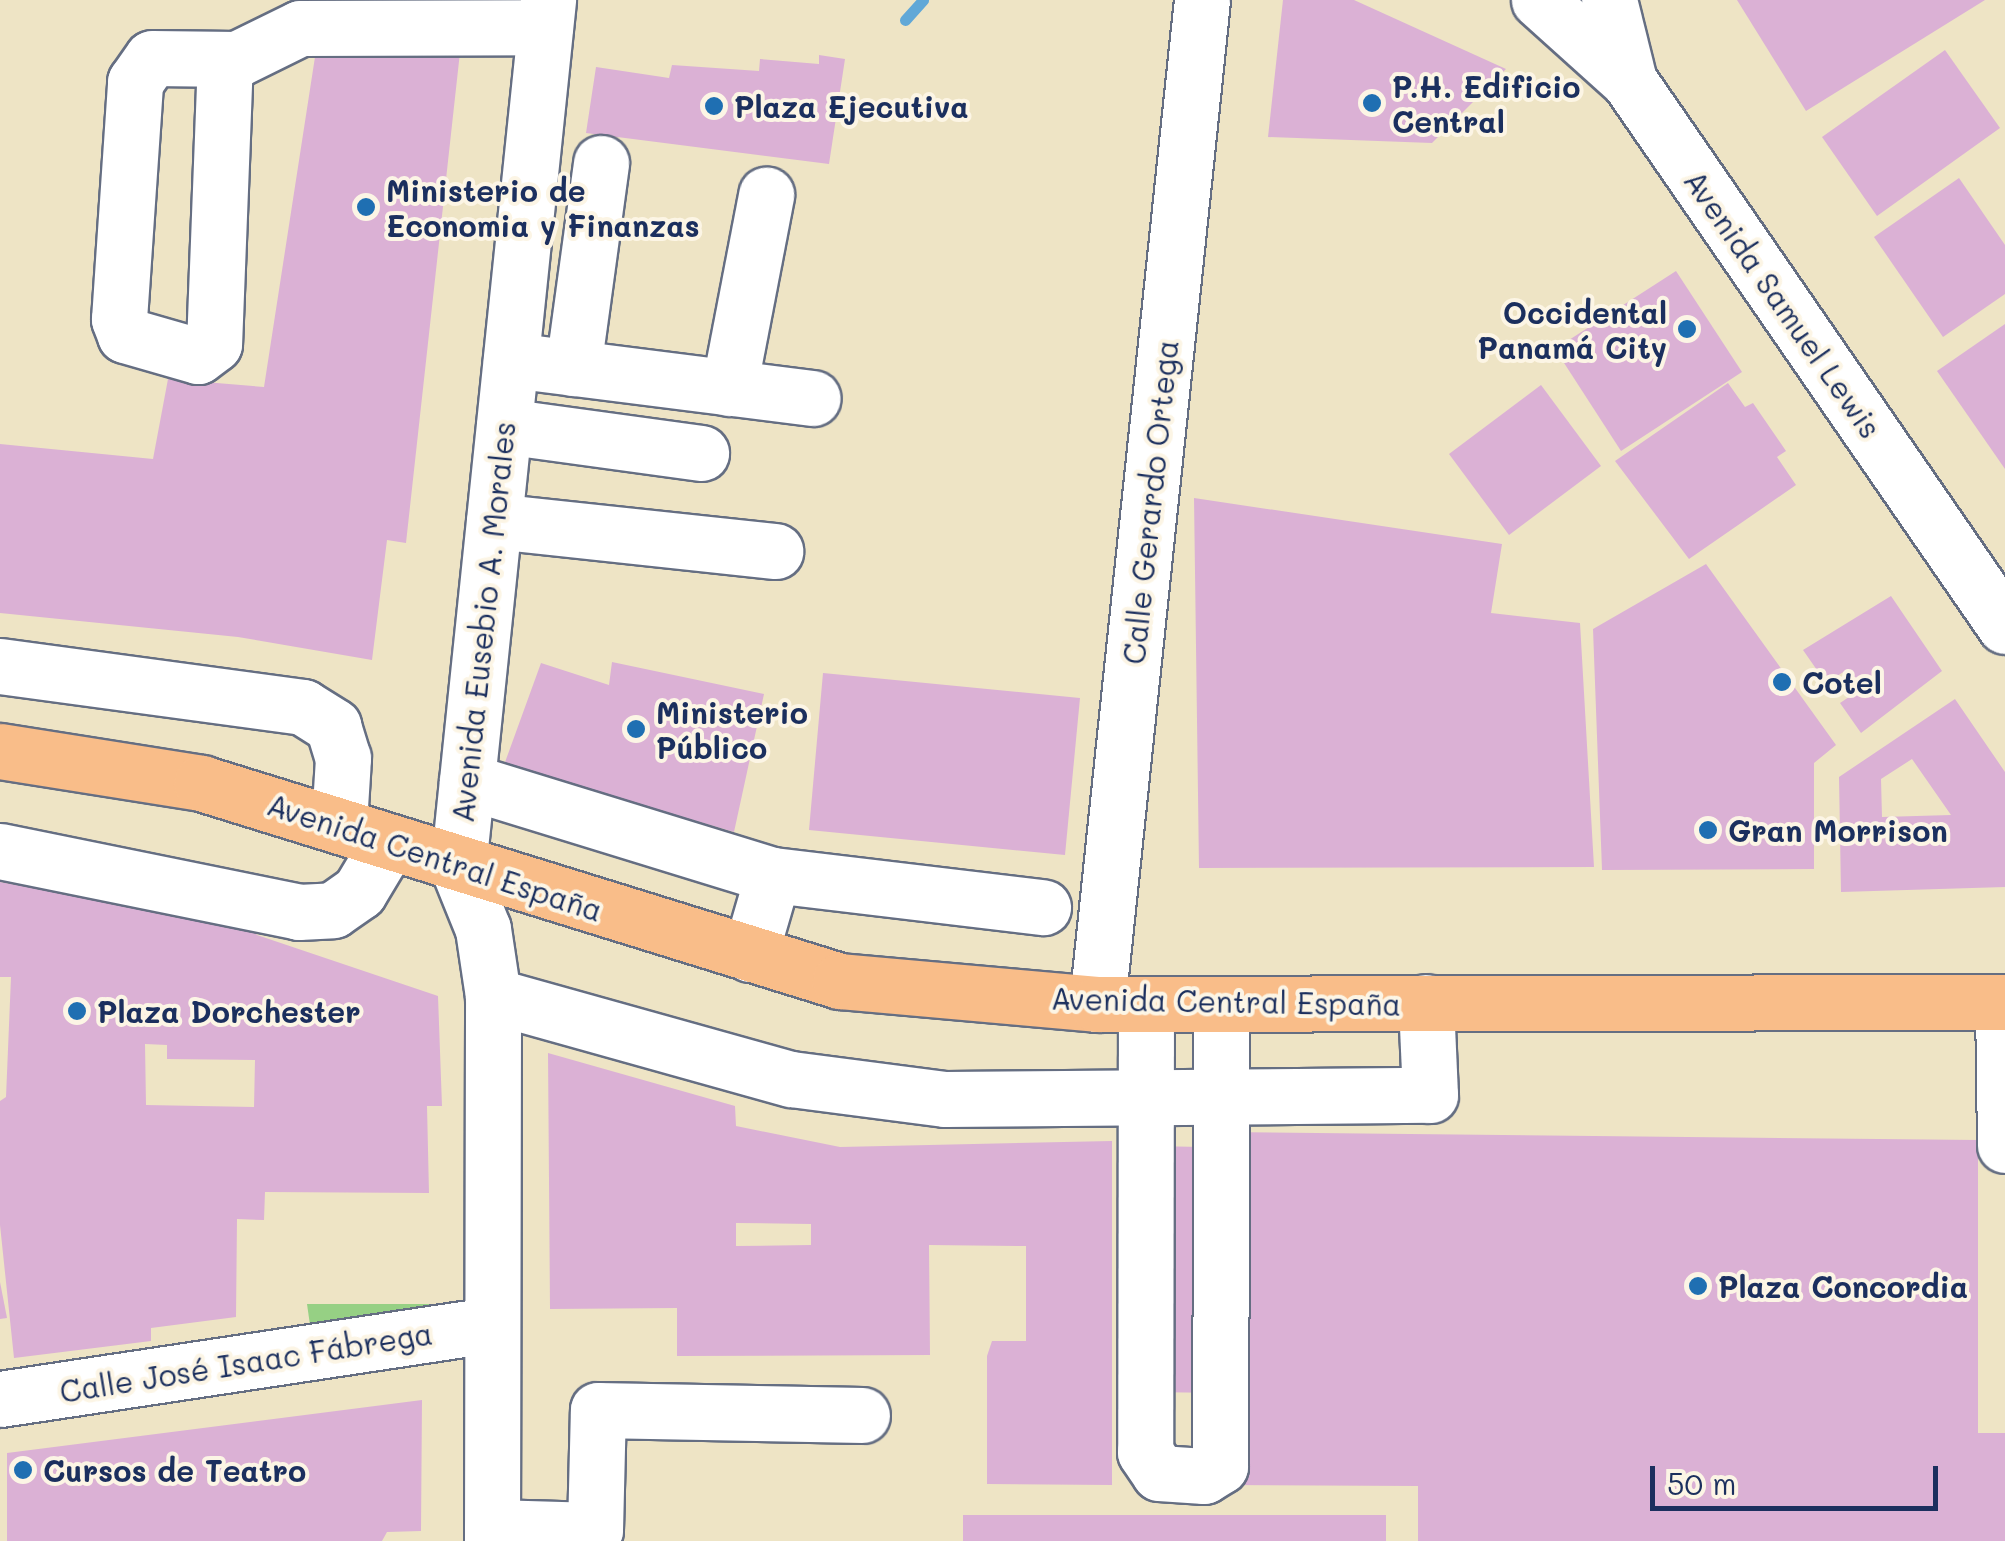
<!DOCTYPE html>
<meta charset="utf-8">
<style>
body{margin:0}
#map{position:relative;width:2005px;height:1541px;overflow:hidden;background:#eee4c5;font-family:Mali,sans-serif}
div>[style]{position:absolute}
.green>*{inset:0;background:#96d084}
.stream>*{height:11px;margin:-5.5px;padding:0 5.5px;transform-origin:5.5px;border-radius:5.5px;background:#61a8d7}
.building>*{inset:0;background:#dbb1d5}
.roads{filter:drop-shadow(2px 0 #656e82) drop-shadow(-2px 0 #656e82) drop-shadow(0 2px #656e82) drop-shadow(0 -2px #656e82)}
.minor>*{height:55px;margin:-27.5px;padding:0 27.5px;transform-origin:27.5px;border-radius:27.5px;background:#fff}
.major>*{height:55px;margin:-27.5px;padding:0 27.5px;transform-origin:27.5px;border-radius:27.5px;background:#f9bd89}
.dots>*{width:28px;height:28px;translate:-50% -50%;box-sizing:border-box;border:5px solid #fcf5e5;border-radius:50%}
span{translate:-50% -50%;white-space:nowrap;text-align:center;line-height:1.15;-webkit-text-stroke:8px #fcf5e5;paint-order:stroke}
.poi-label{font-size:30px;color:#1b2f5e;font-weight:700}
.left{translate:0 -50%;text-align:left}
.right{translate:-100% -50%;text-align:right}
.street-label{font-size:30px;color:#1b2f5e}
.scale{position:absolute;left:1650px;top:1466px;width:288px;height:45px;box-sizing:border-box;border:5px solid #1b2f5e;border-top:0;padding-left:12px;font-size:30px;line-height:35px;white-space:nowrap;color:#1b2f5e;-webkit-text-stroke:8px #fcf5e5;paint-order:stroke}
</style>
<div id="map">
<div class="green">
<i style="clip-path:polygon(307px 1304px,436px 1304px,441px 1312px,310px 1325px)"></i>
</div>
<div class="stream">
<i style="left:905px;top:20px;width:27px;rotate:-48deg"></i>
</div>
<div class="building">
<i style="clip-path:polygon(1283px 0,1354px 0,1506px 69px,1432px 143px,1268px 137px)"></i>
<i style="clip-path:polygon(1737px 0,1985px 0,1806px 111px)"></i>
<i style="clip-path:polygon(319px 31px,462px 34px,406px 543px,387px 540px,372px 660px,238px 637px,0 613px,0 444px,153px 459px,168px 379px,264px 387px)"></i>
<i style="clip-path:polygon(1945px 50px,2000px 128px,1877px 216px,1822px 137px)"></i>
<i style="clip-path:polygon(819px 55px,845px 59px,829px 164px,586px 133px,596px 67px,669px 78px,672px 65px,759px 71px,760px 59px,819px 64px)"></i>
<i style="clip-path:polygon(1959px 178px,2005px 245px,2005px 294px,1943px 337px,1874px 237px)"></i>
<i style="clip-path:polygon(1676px 271px,1742px 372px,1621px 451px,1555px 349px)"></i>
<i style="clip-path:polygon(2005px 324px,2005px 469px,1937px 371px)"></i>
<i style="clip-path:polygon(1728px 383px,1745px 407px,1753px 403px,1786px 451px,1777px 457px,1796px 485px,1689px 559px,1615px 461px)"></i>
<i style="clip-path:polygon(1541px 385px,1601px 466px,1509px 535px,1449px 454px)"></i>
<i style="clip-path:polygon(1194px 498px,1502px 544px,1491px 613px,1580px 623px,1594px 867px,1199px 868px)"></i>
<i style="clip-path:polygon(1706px 564px,1836px 745px,1814px 763px,1814px 869px,1602px 870px,1593px 629px)"></i>
<i style="clip-path:polygon(1891px 596px,1942px 671px,1861px 733px,1840px 703px,1861px 689px,1848px 669px,1826px 683px,1803px 650px)"></i>
<i style="clip-path:polygon(612px 662px,764px 694px,734px 832px,504px 765px,541px 663px,609px 685px)"></i>
<i style="clip-path:polygon(823px 673px,1080px 698px,1065px 855px,809px 830px)"></i>
<i style="clip-path:polygon(evenodd,1955px 699px,2005px 772px,2005px 887px,1841px 892px,1839px 777px,1955px 699px,1912px 759px,1951px 815px,1882px 817px,1881px 779px,1912px 759px)"></i>
<i style="clip-path:polygon(evenodd,0 882px,250px 927px,257px 935px,438px 996px,442px 1106px,427px 1106px,429px 1193px,265px 1192px,264px 1220px,237px 1219px,236px 1317px,151px 1328px,151px 1341px,14px 1358px,0 1225px,0 1101px,6px 1097px,11px 977px,0 977px,0 882px,145px 1044px,167px 1045px,167px 1059px,255px 1060px,254px 1107px,146px 1105px,145px 1044px)"></i>
<i style="clip-path:polygon(evenodd,548px 1053px,735px 1106px,736px 1126px,840px 1147px,1112px 1141px,1112px 1485px,987px 1484px,987px 1356px,992px 1341px,1026px 1341px,1026px 1246px,929px 1245px,930px 1355px,677px 1356px,677px 1308px,550px 1309px,548px 1053px,736px 1223px,811px 1224px,811px 1245px,736px 1246px,736px 1223px)"></i>
<i style="clip-path:polygon(1223px 1132px,1978px 1140px,1978px 1433px,2005px 1433px,2005px 1541px,1418px 1541px,1418px 1486px,1222px 1485px,1222px 1393px,1149px 1392px,1152px 1146px,1202px 1147px)"></i>
<i style="clip-path:polygon(0 1282px,7px 1318px,0 1319px)"></i>
<i style="clip-path:polygon(422px 1400px,421px 1531px,387px 1532px,382px 1541px,7px 1541px,7px 1453px)"></i>
<i style="clip-path:polygon(963px 1515px,1386px 1515px,1386px 1541px,963px 1541px)"></i>
</div>
<div class="roads">
<div class="minor">
<i style="left:1539px;top:0;width:121px;rotate:42deg"></i>
<i style="left:1629px;top:81px;width:662px;rotate:55.4deg"></i>
<i style="left:1609px;top:0;width:83px;rotate:76.1deg"></i>
<i style="left:225px;top:59px;width:285px;rotate:92.2deg"></i>
<i style="left:214px;top:344px;width:20px;rotate:143deg"></i>
<i style="left:198px;top:356px;width:76px;rotate:-164deg"></i>
<i style="left:125px;top:335px;width:17px;rotate:-111deg"></i>
<i style="left:119px;top:319px;width:238px;rotate:-86.1deg"></i>
<i style="left:135px;top:82px;width:29px;rotate:-55deg"></i>
<i style="left:152px;top:58px;width:85px;rotate:0.7deg"></i>
<i style="left:237px;top:59px;width:70px;rotate:-26.2deg"></i>
<i style="left:300px;top:28px;width:245px;rotate:-0.2deg"></i>
<i style="left:511px;top:360px;width:304px;rotate:7.2deg"></i>
<i style="left:573px;top:368px;width:207px;rotate:-82.2deg"></i>
<i style="left:729px;top:388px;width:197px;rotate:-79.1deg"></i>
<i style="left:504px;top:426px;width:199px;rotate:7.8deg"></i>
<i style="left:494px;top:521px;width:283px;rotate:6.1deg"></i>
<i style="left:0;top:666px;width:306px;rotate:7.7deg"></i>
<i style="left:303px;top:707px;width:36px;rotate:32deg"></i>
<i style="left:333px;top:726px;width:34px;rotate:73deg"></i>
<i style="left:343px;top:758px;width:66px;rotate:93.5deg"></i>
<i style="left:467px;top:781px;width:320px;rotate:17.1deg"></i>
<i style="left:773px;top:875px;width:272px;rotate:6.8deg"></i>
<i style="left:0;top:851px;width:305px;rotate:11.5deg"></i>
<i style="left:299px;top:912px;width:34px;rotate:-3deg"></i>
<i style="left:333px;top:910px;width:32px;rotate:-35deg"></i>
<i style="left:359px;top:892px;width:58px;rotate:-59deg"></i>
<i style="left:750px;top:954px;width:82px;rotate:-73.8deg"></i>
<i style="left:493px;top:996px;width:309px;rotate:15.6deg"></i>
<i style="left:791px;top:1079px;width:155px;rotate:7.4deg"></i>
<i style="left:945px;top:1099px;width:485px;rotate:-0.5deg"></i>
<i style="left:1430px;top:1095px;width:93px;rotate:-92.5deg"></i>
<i style="left:2003px;top:1002px;width:143px;rotate:89.2deg"></i>
<i style="left:1097px;top:1004px;width:1009px;rotate:-84.03deg"></i>
<i style="left:1146px;top:1004px;width:448px;rotate:90.1deg"></i>
<i style="left:1145px;top:1452px;width:25px;rotate:56deg"></i>
<i style="left:1159px;top:1473px;width:45px;rotate:3.8deg"></i>
<i style="left:1204px;top:1476px;width:19px;rotate:-32deg"></i>
<i style="left:1220px;top:1466px;width:462px;rotate:-89.8deg"></i>
<i style="left:0;top:1399px;width:497px;rotate:-8.6deg"></i>
<i style="left:492px;top:1527px;width:103px;rotate:1.7deg"></i>
<i style="left:595px;top:1530px;width:120px;rotate:-88.6deg"></i>
<i style="left:598px;top:1410px;width:264px;rotate:1.1deg"></i>
<i style="left:492px;top:1541px;width:545px;rotate:-89.89deg"></i>
<i style="left:493px;top:996px;width:68px;rotate:-98.5deg"></i>
<i style="left:483px;top:929px;width:67px;rotate:-112deg"></i>
<i style="left:458px;top:867px;width:872px;rotate:-84.07deg"></i>
</div>
<div class="major">
<i style="left:0;top:751px;width:204px;rotate:9deg"></i>
<i style="left:201px;top:783px;width:669px;rotate:17.22deg"></i>
<i style="left:840px;top:981px;width:258px;rotate:5.1deg"></i>
<i style="left:1097px;top:1004px;width:908px;rotate:-0.13deg"></i>
</div>
</div>
<div class="dots">
<i style="left:1372px;top:103px;background:#1f6fb2"></i>
<i style="left:714px;top:106px;background:#1f6fb2"></i>
<i style="left:366px;top:207px;background:#1f6fb2"></i>
<i style="left:1687px;top:329px;background:#1f6fb2"></i>
<i style="left:1782px;top:682px;background:#1f6fb2"></i>
<i style="left:636px;top:729px;background:#1f6fb2"></i>
<i style="left:1708px;top:830px;background:#1f6fb2"></i>
<i style="left:77px;top:1011px;background:#1f6fb2"></i>
<i style="left:1698px;top:1286px;background:#1f6fb2"></i>
<i style="left:23px;top:1470px;background:#1f6fb2"></i>
</div>
<div class="poi-label">
<span class="left" style="left:1392px;top:103px">P.H. Edificio<br>Central</span>
<span class="left" style="left:734px;top:106px">Plaza Ejecutiva</span>
<span class="left" style="left:386px;top:207px">Ministerio de<br>Economia y Finanzas</span>
<span class="right" style="left:1667px;top:329px">Occidental<br>Panamá City</span>
<span class="left" style="left:1802px;top:682px">Cotel</span>
<span class="left" style="left:656px;top:729px">Ministerio<br>Público</span>
<span class="left" style="left:1728px;top:830px">Gran Morrison</span>
<span class="left" style="left:97px;top:1011px">Plaza Dorchester</span>
<span class="left" style="left:1718px;top:1286px">Plaza Concordia</span>
<span class="left" style="left:43px;top:1470px">Cursos de Teatro</span>
</div>
<div class="street-label">
<span style="left:1783px;top:304px;rotate:55deg">Avenida Samuel Lewis</span>
<span style="left:1150px;top:502px;rotate:-84deg">Calle Gerardo Ortega</span>
<span style="left:483px;top:622px;rotate:-84deg">Avenida Eusebio A. Morales</span>
<span style="left:435px;top:857px;rotate:18deg">Avenida Central España</span>
<span style="left:1226px;top:1001px;rotate:1deg">Avenida Central España</span>
<span style="left:246px;top:1362px;rotate:-9deg">Calle José Isaac Fábrega</span>
</div>
<div class="scale">50 m</div>
</div>
